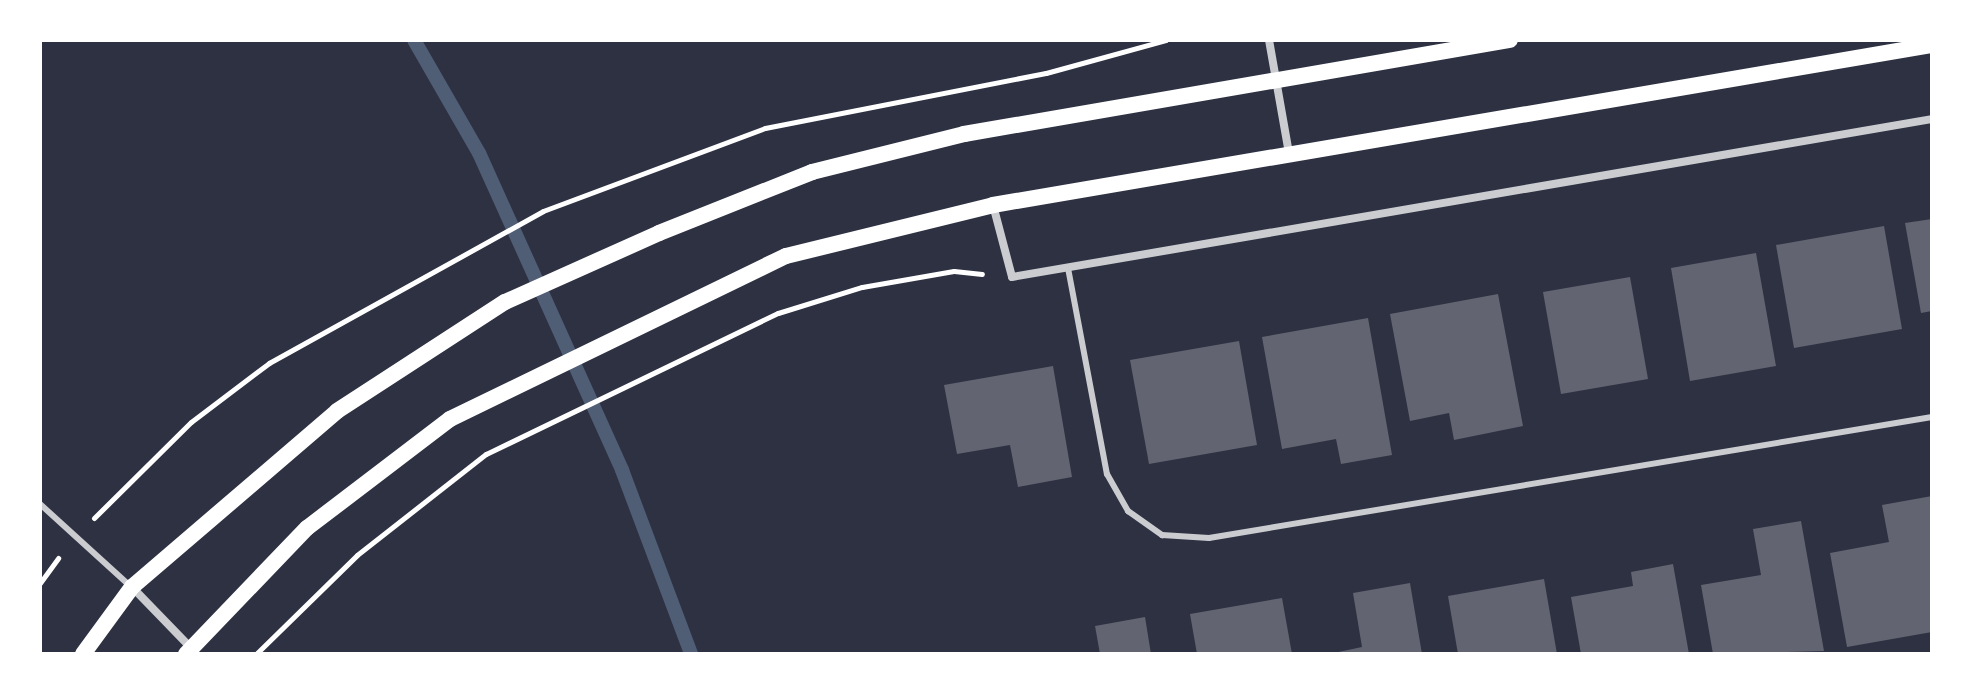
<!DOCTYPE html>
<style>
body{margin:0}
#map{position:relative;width:1972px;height:694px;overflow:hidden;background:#2d3142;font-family:"Source Sans 3",sans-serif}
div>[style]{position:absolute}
.stream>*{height:14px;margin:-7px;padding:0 7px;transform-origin:7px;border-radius:7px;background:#4f5d75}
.building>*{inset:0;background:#626471}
.path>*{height:5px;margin:-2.5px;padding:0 2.5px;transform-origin:2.5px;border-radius:2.5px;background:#fff}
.service>*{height:6px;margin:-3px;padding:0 3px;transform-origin:3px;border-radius:3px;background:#caccd0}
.minor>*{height:8px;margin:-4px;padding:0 4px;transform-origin:4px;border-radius:4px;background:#caccd0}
.secondary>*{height:16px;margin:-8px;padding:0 8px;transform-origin:8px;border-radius:8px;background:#fff}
span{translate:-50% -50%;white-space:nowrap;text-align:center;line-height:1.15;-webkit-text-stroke:6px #fff;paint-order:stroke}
.frame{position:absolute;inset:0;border:42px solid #fff;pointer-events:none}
</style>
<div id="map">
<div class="stream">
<i style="left:414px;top:40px;width:130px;rotate:60.1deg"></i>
<i style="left:479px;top:153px;width:348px;rotate:65.7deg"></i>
<i style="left:622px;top:470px;width:197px;rotate:69.4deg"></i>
</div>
<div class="building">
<i style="clip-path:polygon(1932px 219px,1932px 311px,1921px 313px,1905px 223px)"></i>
<i style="clip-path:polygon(1884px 226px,1902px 329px,1794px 348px,1776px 245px)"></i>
<i style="clip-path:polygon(1756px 253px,1776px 366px,1690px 381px,1671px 268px)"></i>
<i style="clip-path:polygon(1630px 277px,1648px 379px,1561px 394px,1543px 292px)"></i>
<i style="clip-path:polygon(1498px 294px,1523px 426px,1454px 440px,1449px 413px,1410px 421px,1390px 314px)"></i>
<i style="clip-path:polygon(1368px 318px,1392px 455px,1341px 464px,1336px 439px,1282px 449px,1262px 337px)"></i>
<i style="clip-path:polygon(1239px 341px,1257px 445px,1149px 464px,1130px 360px)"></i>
<i style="clip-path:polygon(1053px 366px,1072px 477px,1018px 487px,1010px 445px,957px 454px,944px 385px)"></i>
<i style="clip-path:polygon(1932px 496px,1932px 632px,1847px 647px,1830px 553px,1889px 542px,1882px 505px)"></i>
<i style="clip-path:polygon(1801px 521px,1824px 651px,1713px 654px,1701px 585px,1761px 575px,1753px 529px)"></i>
<i style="clip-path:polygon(1673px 564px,1689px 654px,1581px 654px,1571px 597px,1633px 586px,1631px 572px)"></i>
<i style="clip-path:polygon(1544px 579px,1557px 654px,1458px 654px,1448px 596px)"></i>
<i style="clip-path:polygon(1410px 583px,1422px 654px,1329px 654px,1362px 647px,1353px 593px)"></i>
<i style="clip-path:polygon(1282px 598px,1292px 654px,1197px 654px,1190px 614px)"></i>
<i style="clip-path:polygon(1145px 617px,1151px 654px,1100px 654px,1095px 626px)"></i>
</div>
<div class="path">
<i style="left:94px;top:518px;width:136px;rotate:-44.7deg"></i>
<i style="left:191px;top:422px;width:98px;rotate:-37.1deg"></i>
<i style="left:269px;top:363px;width:313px;rotate:-29deg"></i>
<i style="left:543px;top:211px;width:237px;rotate:-20.5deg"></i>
<i style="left:765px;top:128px;width:286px;rotate:-11.1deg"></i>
<i style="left:1046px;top:73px;width:124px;rotate:-15.4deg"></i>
<i style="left:40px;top:583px;width:31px;rotate:-54deg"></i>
<i style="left:256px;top:654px;width:141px;rotate:-44.4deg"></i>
<i style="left:357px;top:555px;width:164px;rotate:-38.1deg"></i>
<i style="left:486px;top:454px;width:324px;rotate:-25.8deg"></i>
<i style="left:778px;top:313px;width:88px;rotate:-17.2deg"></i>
<i style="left:862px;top:287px;width:93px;rotate:-9.9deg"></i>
<i style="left:954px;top:271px;width:28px;rotate:6deg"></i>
</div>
<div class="service">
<i style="left:1068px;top:268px;width:210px;rotate:79.3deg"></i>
<i style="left:1107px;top:474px;width:43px;rotate:60.4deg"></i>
<i style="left:1128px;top:511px;width:42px;rotate:35.2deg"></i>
<i style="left:1162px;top:535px;width:47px;rotate:3.7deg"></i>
<i style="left:1209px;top:538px;width:733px;rotate:-9.5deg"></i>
<i style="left:40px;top:504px;width:120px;rotate:42.3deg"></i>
</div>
<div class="minor">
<i style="left:1269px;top:40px;width:116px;rotate:80deg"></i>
<i style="left:993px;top:205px;width:74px;rotate:75.2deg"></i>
<i style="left:1012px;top:277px;width:933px;rotate:-9.74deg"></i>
<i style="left:132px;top:587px;width:88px;rotate:45.9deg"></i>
</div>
<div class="secondary">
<i style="left:83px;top:654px;width:83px;rotate:-53.8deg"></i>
<i style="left:132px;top:587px;width:270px;rotate:-40.6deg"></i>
<i style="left:337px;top:411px;width:200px;rotate:-33deg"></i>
<i style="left:505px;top:302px;width:169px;rotate:-24.1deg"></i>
<i style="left:659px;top:233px;width:165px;rotate:-21.7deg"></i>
<i style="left:812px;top:172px;width:157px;rotate:-14deg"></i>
<i style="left:964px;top:134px;width:554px;rotate:-9.77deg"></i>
<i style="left:186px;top:654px;width:175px;rotate:-46.2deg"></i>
<i style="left:307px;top:528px;width:180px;rotate:-37.3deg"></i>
<i style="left:450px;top:419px;width:373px;rotate:-25.9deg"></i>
<i style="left:786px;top:256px;width:213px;rotate:-13.8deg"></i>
<i style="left:993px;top:205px;width:953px;rotate:-9.67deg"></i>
</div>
<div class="frame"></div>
</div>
